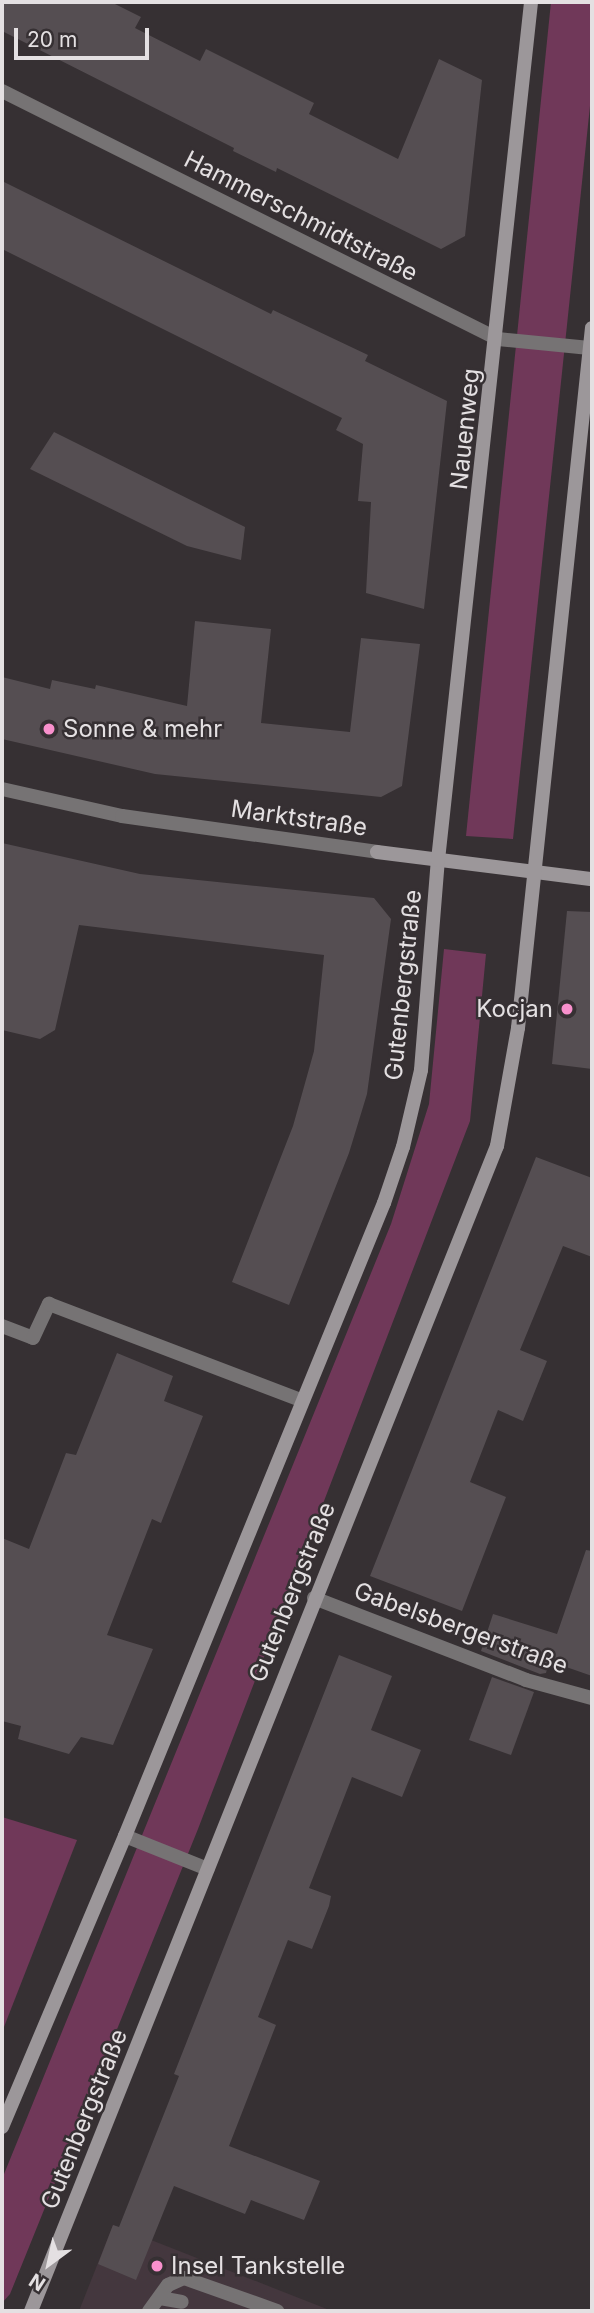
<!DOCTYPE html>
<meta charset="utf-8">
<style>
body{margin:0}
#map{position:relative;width:594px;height:2313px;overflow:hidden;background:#363033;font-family:Inter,sans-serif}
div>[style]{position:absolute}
.built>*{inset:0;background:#44373e}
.green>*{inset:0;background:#703859}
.building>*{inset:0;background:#554e52}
.lane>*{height:14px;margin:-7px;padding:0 7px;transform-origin:7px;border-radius:7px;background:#767374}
.street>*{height:14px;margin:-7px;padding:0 7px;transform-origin:7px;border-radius:7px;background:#767374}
.secondary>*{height:14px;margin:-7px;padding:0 7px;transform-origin:7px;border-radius:7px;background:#9c979a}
.dots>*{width:19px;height:19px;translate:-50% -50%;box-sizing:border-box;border:4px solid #363033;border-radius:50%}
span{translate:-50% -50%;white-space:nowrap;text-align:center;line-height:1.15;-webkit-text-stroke:5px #363033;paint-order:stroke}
.street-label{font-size:24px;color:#e4e0e2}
.poi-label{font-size:24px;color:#e4e0e2}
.left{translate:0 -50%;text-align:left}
.right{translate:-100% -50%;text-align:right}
.frame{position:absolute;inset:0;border:4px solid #e4e0e2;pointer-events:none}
.north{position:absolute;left:14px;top:2229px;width:70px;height:70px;-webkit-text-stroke:5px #363033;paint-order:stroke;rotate:213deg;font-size:19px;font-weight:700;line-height:28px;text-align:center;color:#e4e0e2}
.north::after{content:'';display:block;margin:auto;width:24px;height:32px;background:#e4e0e2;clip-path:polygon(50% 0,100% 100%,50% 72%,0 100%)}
.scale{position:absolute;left:14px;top:28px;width:135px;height:32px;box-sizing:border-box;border:4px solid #e4e0e2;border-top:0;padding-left:9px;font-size:21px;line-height:24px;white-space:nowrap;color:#e4e0e2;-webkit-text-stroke:5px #363033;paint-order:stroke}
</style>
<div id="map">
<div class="built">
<i style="clip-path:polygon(113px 2225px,332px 2311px,79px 2311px)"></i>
</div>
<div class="green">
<i style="clip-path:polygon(551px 2px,592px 2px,592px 87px,513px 839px,466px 836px)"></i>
<i style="clip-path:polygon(444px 949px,486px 954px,470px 1121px,198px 1829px,10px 2294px,2px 2303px,2px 2179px,391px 1224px,429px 1104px)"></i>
<i style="clip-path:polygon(2px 1817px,77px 1840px,2px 2032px)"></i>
</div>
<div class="building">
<i style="clip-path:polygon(2px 2px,111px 2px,141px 17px,135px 28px,200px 61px,206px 49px,314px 103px,309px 114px,398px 159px,439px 59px,482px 80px,465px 236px,441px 249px,277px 168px,276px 172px,233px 151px,234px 148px,2px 31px)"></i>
<i style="clip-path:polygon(2px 181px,271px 314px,273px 310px,368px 355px,365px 361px,447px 401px,424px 609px,366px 593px,371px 502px,358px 501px,363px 444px,336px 430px,342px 418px,2px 249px)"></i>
<i style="clip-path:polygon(54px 432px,245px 527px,241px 560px,187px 546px,30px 469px)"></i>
<i style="clip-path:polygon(195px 621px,271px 629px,261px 723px,350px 732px,361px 638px,420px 644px,402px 786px,381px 797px,155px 774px,2px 739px,2px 677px,50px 689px,52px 680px,95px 689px,96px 685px,187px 706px)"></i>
<i style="clip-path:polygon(2px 843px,140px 874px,374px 898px,391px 919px,367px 1094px,349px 1153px,289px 1305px,232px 1282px,293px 1126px,314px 1051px,324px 955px,79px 925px,55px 1030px,40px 1039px,2px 1030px)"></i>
<i style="clip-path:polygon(567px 911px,592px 912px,592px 1069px,552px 1064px)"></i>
<i style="clip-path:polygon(536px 1157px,592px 1178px,592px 1257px,563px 1246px,520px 1350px,547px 1361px,523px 1421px,498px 1410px,470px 1482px,506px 1497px,462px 1611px,370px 1576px)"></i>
<i style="clip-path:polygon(117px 1353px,173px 1376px,164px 1401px,203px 1416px,161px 1523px,152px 1519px,107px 1635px,153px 1649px,113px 1745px,81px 1737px,69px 1754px,18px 1739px,21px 1726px,2px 1721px,2px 1538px,29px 1549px,66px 1453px,76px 1455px)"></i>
<i style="clip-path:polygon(586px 1550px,592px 1551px,592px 1676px,549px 1661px,546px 1673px,540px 1674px,481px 1651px,493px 1614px,557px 1634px)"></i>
<i style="clip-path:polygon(339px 1655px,392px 1676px,371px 1730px,421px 1750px,402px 1797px,352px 1777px,309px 1888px,331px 1896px,329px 1906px,312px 1949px,288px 1940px,258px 2017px,276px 2025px,229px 2146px,320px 2181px,304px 2220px,251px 2200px,245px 2214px,174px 2186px,136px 2280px,98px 2264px,113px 2225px,119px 2227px,179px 2076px,174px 2074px)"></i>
<i style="clip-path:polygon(492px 1677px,534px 1692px,511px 1755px,469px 1740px)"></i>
</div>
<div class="lane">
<i style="left:2px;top:1326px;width:33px;rotate:21deg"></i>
<i style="left:33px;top:1338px;width:38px;rotate:-65deg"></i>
<i style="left:49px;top:1304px;width:270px;rotate:20.9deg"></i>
<i style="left:125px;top:1836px;width:89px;rotate:21.7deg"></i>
<i style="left:160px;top:2298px;width:22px;rotate:10deg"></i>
<i style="left:149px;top:2311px;width:32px;rotate:-54deg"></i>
<i style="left:168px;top:2285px;width:17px;rotate:-24deg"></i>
<i style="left:184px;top:2278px;width:99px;rotate:19.5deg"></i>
</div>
<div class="street">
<i style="left:2px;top:91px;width:555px;rotate:26.57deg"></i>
<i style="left:498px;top:339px;width:92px;rotate:5.6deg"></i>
<i style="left:2px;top:789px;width:123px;rotate:12.7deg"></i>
<i style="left:122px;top:816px;width:258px;rotate:8deg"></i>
<i style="left:314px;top:1598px;width:227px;rotate:21.1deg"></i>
<i style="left:526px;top:1680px;width:68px;rotate:15.3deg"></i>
</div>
<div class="secondary">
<i style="left:377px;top:852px;width:217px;rotate:7.2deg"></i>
<i style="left:2px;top:2127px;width:316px;rotate:-67.1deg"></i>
<i style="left:125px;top:1836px;width:684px;rotate:-67.75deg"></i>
<i style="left:384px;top:1203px;width:59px;rotate:-71.3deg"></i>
<i style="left:403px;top:1147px;width:79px;rotate:-76.8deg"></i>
<i style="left:421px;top:1070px;width:211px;rotate:-85.4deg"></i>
<i style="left:438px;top:860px;width:863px;rotate:-83.81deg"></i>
<i style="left:31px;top:2311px;width:1255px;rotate:-68.2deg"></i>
<i style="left:497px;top:1146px;width:120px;rotate:-79.9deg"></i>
<i style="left:518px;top:1028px;width:704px;rotate:-83.97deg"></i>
</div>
<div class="dots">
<i style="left:49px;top:729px;background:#f890cc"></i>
<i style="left:567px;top:1009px;background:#f890cc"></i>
<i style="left:157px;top:2266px;background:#f890cc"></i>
</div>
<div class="street-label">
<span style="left:301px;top:216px;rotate:27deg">Hammerschmidtstraße</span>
<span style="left:465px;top:429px;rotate:-84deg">Nauenweg</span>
<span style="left:299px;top:818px;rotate:8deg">Marktstraße</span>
<span style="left:403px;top:985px;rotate:-84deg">Gutenbergstraße</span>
<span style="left:292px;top:1592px;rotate:-68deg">Gutenbergstraße</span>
<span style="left:461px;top:1628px;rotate:20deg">Gabelsbergerstraße</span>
<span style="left:84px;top:2119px;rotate:-68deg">Gutenbergstraße</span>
</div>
<div class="poi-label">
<span class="left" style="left:63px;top:729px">Sonne &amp; mehr</span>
<span class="right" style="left:553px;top:1009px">Kocjan</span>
<span class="left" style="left:171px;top:2266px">Insel Tankstelle</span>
</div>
<div class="frame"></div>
<div class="north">N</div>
<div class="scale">20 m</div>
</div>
